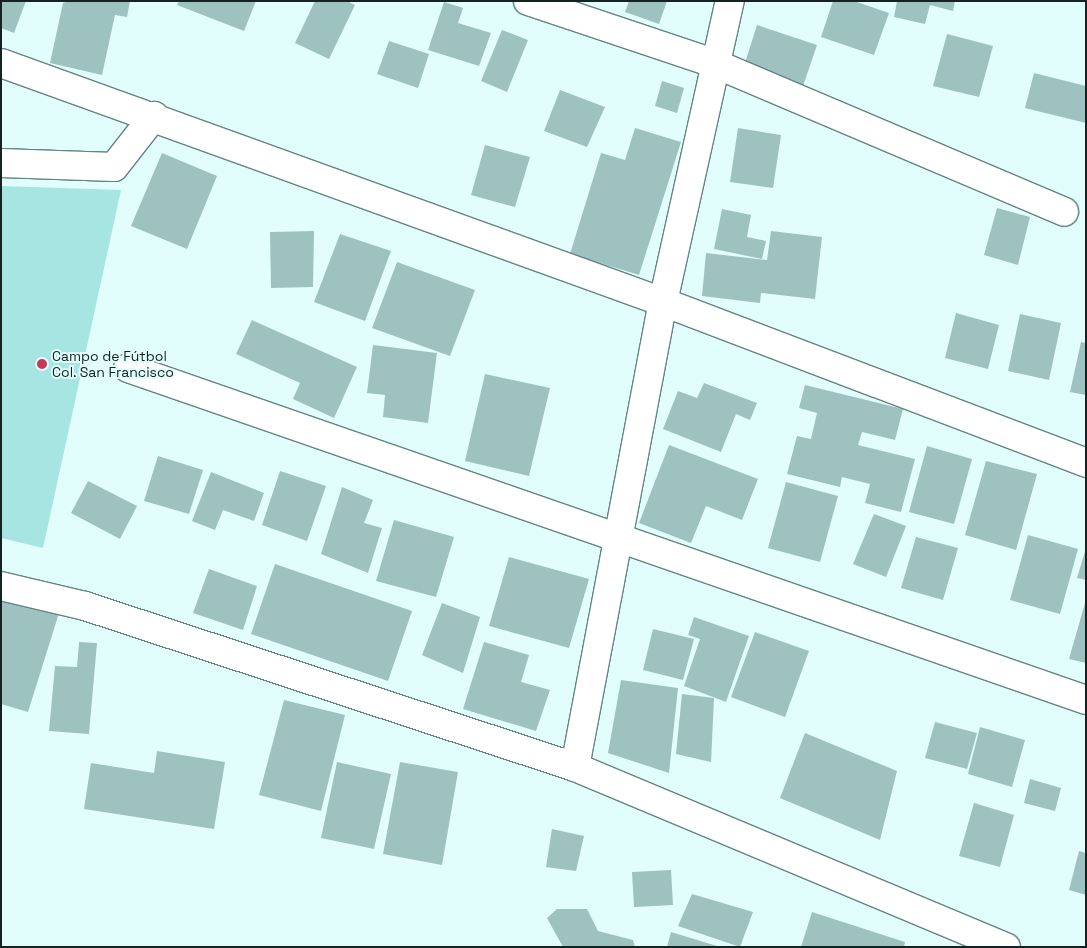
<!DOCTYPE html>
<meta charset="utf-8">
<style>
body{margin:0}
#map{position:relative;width:1087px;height:948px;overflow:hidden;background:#e1fefc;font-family:"Space Grotesk",sans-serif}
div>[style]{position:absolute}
.green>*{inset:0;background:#a6e5e2}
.building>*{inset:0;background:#9ec2c0}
.roads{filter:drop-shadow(1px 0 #638583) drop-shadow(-1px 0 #638583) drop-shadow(0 1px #638583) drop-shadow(0 -1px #638583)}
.street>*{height:28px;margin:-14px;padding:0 14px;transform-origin:14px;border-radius:14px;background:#fff}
.dots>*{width:14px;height:14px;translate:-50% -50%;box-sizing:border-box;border:2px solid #e1fefc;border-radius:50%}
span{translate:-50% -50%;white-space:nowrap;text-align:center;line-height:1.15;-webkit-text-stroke:4px #e1fefc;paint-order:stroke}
.poi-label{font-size:14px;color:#142221}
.left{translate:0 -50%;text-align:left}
.frame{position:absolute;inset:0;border:2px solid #142221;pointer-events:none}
</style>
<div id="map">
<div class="green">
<i style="clip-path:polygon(1px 186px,121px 190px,43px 548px,1px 538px)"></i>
</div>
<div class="building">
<i style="clip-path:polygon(1px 1px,26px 1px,14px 33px,1px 28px)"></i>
<i style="clip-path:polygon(68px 1px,130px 1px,127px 17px,115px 15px,102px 75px,50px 63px,63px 3px)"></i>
<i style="clip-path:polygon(179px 1px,256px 1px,244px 31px,177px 5px)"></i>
<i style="clip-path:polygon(315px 1px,347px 1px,355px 5px,329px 59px,295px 43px)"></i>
<i style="clip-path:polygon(629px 1px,667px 1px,659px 24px,625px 12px)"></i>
<i style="clip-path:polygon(833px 1px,854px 1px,889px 13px,874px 55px,821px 37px)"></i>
<i style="clip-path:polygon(897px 1px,955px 1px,953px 11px,930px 5px,925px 24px,894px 17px)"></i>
<i style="clip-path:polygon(444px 2px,463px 8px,458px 23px,491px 33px,479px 66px,428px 50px)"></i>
<i style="clip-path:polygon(757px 25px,817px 45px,803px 86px,744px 66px)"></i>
<i style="clip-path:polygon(502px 30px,528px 40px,507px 92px,481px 81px)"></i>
<i style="clip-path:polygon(947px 34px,993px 46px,979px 97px,933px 86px)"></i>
<i style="clip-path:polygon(389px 41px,429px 54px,418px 88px,377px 74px)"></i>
<i style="clip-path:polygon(1034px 73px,1086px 86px,1086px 123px,1025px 108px)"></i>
<i style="clip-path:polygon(662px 81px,684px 88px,677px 113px,655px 106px)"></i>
<i style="clip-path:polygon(560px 90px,605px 107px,587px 147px,544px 131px)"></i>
<i style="clip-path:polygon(635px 128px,681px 142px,639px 275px,570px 254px,601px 153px,625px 160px)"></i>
<i style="clip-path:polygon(738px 128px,781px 135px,773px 188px,730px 182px)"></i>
<i style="clip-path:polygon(485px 145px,530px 157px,515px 207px,471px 195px)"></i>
<i style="clip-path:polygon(162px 153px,217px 176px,187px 249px,131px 226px)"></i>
<i style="clip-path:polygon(997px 208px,1030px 217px,1018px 265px,984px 255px)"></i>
<i style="clip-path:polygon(722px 209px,751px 215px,747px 237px,766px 241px,762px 259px,714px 249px)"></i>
<i style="clip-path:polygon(314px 231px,313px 287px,271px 288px,270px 232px)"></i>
<i style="clip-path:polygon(771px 231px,822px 237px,815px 299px,761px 293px,760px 303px,702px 296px,706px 253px,767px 260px)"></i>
<i style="clip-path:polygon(340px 234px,391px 251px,365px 321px,314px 302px)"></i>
<i style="clip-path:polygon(397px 262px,475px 290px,450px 356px,372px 328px)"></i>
<i style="clip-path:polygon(956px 313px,999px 325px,988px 369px,945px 358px)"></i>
<i style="clip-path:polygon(1020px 314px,1061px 323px,1049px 380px,1008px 371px)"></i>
<i style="clip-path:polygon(252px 320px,357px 367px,334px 418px,293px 399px,300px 383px,236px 354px)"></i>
<i style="clip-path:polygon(1081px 342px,1086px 343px,1086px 395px,1070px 392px)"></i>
<i style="clip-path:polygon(373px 345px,437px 353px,428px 423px,383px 417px,385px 395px,367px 393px)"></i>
<i style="clip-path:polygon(485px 374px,550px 388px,529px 476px,465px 461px)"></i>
<i style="clip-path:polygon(704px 383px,757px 403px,750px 420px,736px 414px,721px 452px,663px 429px,678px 391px,697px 398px)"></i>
<i style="clip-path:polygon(805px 385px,903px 409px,895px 440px,862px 432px,858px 445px,915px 459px,901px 512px,865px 503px,870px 484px,842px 477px,840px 487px,787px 474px,797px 436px,811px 439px,817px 413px,799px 408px)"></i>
<i style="clip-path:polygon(669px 445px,758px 479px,742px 520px,706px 506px,691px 543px,639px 523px)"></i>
<i style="clip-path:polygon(927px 446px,972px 459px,954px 524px,909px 512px)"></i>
<i style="clip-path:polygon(158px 456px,203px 470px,189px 514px,144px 501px)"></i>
<i style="clip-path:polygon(986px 461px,1037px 474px,1016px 550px,965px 535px)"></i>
<i style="clip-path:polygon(280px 471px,326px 486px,307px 541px,262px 525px)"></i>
<i style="clip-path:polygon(211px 472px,264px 493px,254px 521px,223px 510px,215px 530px,192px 521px)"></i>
<i style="clip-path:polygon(88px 481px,137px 506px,120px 539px,71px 513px)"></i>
<i style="clip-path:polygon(786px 482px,838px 496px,820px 562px,768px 548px)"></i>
<i style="clip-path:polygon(342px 487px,373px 500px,364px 523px,382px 528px,368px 573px,321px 554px)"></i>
<i style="clip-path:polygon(874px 514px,906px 526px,886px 577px,853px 564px)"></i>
<i style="clip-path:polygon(394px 520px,454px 537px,436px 597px,376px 581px)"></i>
<i style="clip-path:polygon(1028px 535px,1078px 549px,1060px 614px,1010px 600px)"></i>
<i style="clip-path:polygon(916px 537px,958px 548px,943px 600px,901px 588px)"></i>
<i style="clip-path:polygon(1086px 548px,1086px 580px,1077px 578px)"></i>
<i style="clip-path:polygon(509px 557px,589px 579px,569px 648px,489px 626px)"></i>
<i style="clip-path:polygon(275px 564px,412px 611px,388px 681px,251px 634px)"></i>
<i style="clip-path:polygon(209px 569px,257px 586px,243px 630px,193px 613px)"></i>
<i style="clip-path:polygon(1px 595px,59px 613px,28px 712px,1px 704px)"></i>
<i style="clip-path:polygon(442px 603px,480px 617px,463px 673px,422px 655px)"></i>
<i style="clip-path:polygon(1085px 603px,1086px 603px,1086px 663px,1069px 659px)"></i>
<i style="clip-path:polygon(694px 617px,749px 636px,726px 702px,684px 686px,700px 639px,688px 635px)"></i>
<i style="clip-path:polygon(653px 629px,694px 639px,683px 680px,643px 670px)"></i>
<i style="clip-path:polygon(755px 632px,809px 651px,785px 717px,731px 697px)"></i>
<i style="clip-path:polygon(79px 642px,97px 643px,89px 734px,49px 731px,55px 666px,77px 667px)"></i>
<i style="clip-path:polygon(484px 642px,529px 655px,521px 682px,550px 690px,536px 731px,463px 709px)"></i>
<i style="clip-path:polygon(621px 680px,678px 688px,669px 773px,608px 753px)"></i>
<i style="clip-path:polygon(682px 694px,714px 698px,711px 762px,676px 754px)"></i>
<i style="clip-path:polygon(284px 700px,345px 715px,321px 811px,259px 795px)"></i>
<i style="clip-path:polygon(935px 722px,977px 733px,967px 769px,925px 758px)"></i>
<i style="clip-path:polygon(980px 727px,1025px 740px,1012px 787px,968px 774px)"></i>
<i style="clip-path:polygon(805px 733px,897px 771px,880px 840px,780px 798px)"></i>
<i style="clip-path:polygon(157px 751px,225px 762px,214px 829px,84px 809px,91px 763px,154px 773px)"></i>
<i style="clip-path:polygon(337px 762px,391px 774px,374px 849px,321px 838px)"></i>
<i style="clip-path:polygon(400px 762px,458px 772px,442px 865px,383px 854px)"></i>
<i style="clip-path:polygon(1030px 779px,1061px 788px,1055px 811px,1024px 803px)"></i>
<i style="clip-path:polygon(974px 803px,1014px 815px,1000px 867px,959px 856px)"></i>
<i style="clip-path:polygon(552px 829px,584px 836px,576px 871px,546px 867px)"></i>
<i style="clip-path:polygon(1079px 851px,1086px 853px,1086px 895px,1069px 890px)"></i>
<i style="clip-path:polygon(671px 870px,673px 905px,634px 907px,632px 872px)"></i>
<i style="clip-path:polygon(692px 894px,753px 912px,740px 947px,678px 926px)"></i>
<i style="clip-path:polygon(557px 909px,587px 909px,598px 931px,633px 940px,635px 947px,563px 947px,547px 918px)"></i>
<i style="clip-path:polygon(812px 912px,905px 942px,904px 947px,801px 947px)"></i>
<i style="clip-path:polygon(671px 932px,717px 946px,717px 947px,667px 947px)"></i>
</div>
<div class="roads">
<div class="street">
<i style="left:528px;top:1px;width:198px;rotate:18.5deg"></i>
<i style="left:716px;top:64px;width:378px;rotate:23deg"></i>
<i style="left:1px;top:63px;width:704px;rotate:19.85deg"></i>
<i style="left:663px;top:302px;width:453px;rotate:20.8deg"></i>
<i style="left:1px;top:163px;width:113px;rotate:2deg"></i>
<i style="left:114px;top:167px;width:65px;rotate:-51.9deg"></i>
<i style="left:128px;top:368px;width:1014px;rotate:19.11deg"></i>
<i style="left:1px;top:586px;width:86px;rotate:13.4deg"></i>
<i style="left:85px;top:606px;width:516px;rotate:18.19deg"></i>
<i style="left:575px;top:767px;width:467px;rotate:22.7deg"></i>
<i style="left:575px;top:767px;width:473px;rotate:-79.3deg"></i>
<i style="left:663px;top:302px;width:308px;rotate:-77.5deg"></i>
</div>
</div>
<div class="dots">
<i style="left:42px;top:364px;background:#c83858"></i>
</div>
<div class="poi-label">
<span class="left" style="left:52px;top:364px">Campo de Fútbol<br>Col. San Francisco</span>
</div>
<div class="frame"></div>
</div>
